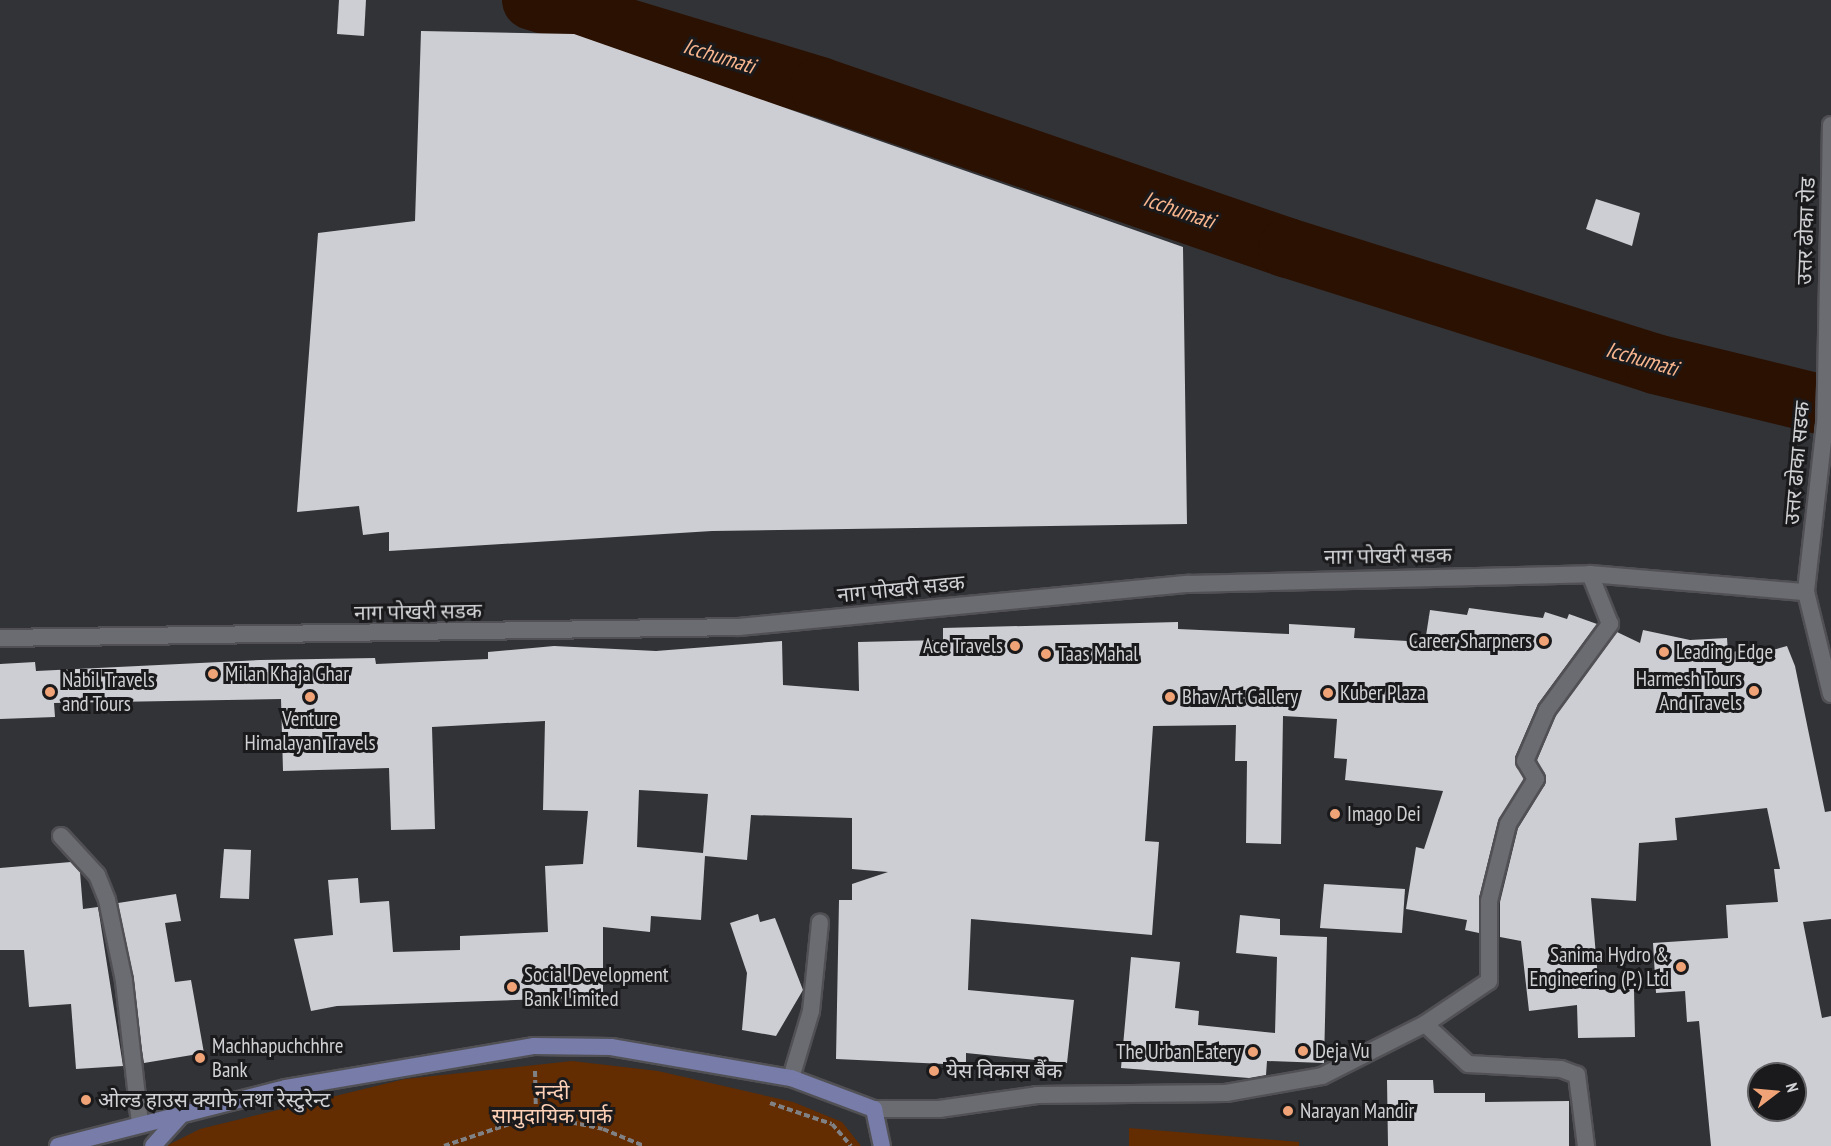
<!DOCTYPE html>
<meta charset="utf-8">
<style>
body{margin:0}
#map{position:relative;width:1831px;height:1146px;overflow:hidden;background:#323337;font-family:"PT Sans Narrow","Noto Sans Devanagari",sans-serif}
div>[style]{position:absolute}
.green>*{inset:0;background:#632c01}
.river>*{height:60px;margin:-30px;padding:0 30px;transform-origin:30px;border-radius:30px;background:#2b1102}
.building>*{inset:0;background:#cdced3}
.path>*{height:4px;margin-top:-2px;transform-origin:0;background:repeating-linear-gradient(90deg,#808185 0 6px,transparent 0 9px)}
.roads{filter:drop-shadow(2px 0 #515155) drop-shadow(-2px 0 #515155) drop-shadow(0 2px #515155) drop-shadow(0 -2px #515155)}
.service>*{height:16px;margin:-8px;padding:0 8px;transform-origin:8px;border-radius:8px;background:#6b6c71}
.minor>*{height:16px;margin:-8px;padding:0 8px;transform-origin:8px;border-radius:8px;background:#6b6c71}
.secondary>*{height:16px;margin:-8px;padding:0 8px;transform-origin:8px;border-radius:8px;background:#6b6c71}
.primary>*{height:16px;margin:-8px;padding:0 8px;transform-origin:8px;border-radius:8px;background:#777ca9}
.dots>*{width:16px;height:16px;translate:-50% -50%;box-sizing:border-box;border:3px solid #1a1a1c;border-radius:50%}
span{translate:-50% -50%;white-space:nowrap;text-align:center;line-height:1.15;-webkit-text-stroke:6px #1a1a1c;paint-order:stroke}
.street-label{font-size:21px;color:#d0d1d4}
.poi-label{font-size:21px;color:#d0d1d4}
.right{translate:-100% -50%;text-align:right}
.left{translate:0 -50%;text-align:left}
.park-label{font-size:21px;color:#fed1b7}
.water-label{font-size:22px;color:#f8b58e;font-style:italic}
.north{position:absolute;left:1747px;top:1062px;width:60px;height:60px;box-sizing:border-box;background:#1a1a1c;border:2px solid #636366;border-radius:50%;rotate:74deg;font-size:16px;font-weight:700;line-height:24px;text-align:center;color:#d0d1d4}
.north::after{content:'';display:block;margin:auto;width:21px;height:27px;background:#efa376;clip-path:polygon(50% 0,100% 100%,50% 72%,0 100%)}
</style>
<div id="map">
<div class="green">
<i style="clip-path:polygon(572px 1061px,658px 1071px,793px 1102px,842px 1122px,861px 1146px,166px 1146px,200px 1129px,405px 1079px)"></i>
<i style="clip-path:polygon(1129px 1128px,1299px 1142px,1299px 1146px,1129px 1146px)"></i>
</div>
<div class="river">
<i style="left:532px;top:0;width:301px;rotate:16.8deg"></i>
<i style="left:820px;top:87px;width:495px;rotate:19deg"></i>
<i style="left:1288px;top:248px;width:385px;rotate:17.5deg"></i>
<i style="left:1655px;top:364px;width:181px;rotate:13.7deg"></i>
</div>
<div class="building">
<i style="clip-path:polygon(339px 0,366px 0,364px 36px,337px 34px)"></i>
<i style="clip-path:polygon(421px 31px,574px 34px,1183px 247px,1187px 524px,712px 531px,389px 551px,389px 532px,363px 535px,359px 506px,297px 512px,318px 233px,415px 221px)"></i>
<i style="clip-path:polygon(1596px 199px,1640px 213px,1632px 246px,1586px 229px)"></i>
<i style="clip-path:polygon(evenodd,1469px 608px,1543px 618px,1545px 612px,1567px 619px,1569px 614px,1597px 624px,1538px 704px,1515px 757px,1524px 779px,1498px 821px,1479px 898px,1479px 933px,1465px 930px,1467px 920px,1406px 909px,1416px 847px,1424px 849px,1443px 791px,1345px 780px,1347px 759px,1334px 758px,1337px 719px,1283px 716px,1281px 844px,1246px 843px,1247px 761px,1235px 761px,1236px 725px,1153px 726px,1145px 841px,1159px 842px,1152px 935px,971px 919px,968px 990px,1074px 1000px,1067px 1063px,966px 1053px,966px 1065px,836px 1059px,839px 900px,852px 900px,852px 884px,888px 872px,852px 869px,852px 818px,751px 815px,747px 860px,705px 856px,701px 920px,651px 916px,650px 932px,603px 927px,603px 997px,337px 1006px,311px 1011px,294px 939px,333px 935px,328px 880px,358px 878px,360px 903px,389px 901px,393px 952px,460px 950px,460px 936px,548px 932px,545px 866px,583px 864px,588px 811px,543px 810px,545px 721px,432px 727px,435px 829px,391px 830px,389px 768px,283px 771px,281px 699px,54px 703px,55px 717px,0 719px,0 664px,35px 662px,36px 671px,260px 660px,375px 658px,376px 664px,488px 659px,488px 652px,554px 646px,656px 651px,782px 641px,783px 685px,859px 691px,858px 642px,943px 640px,943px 628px,1178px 622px,1178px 629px,1289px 634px,1289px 624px,1355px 628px,1354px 638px,1425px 642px,1430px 610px,1467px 615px,1469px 608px,639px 790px,708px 794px,703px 853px,637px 847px,639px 790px)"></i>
<i style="clip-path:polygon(evenodd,1643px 630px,1690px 640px,1727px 638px,1728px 653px,1760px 646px,1762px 653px,1787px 646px,1795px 666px,1825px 812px,1831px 811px,1831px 919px,1803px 922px,1822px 1018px,1831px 1016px,1831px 1146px,1711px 1146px,1699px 1021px,1687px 1022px,1685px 991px,1656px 993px,1653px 943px,1728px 938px,1726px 905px,1778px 902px,1774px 869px,1780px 869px,1767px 808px,1675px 818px,1677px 840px,1639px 843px,1636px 901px,1591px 898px,1599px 990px,1634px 989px,1635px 1037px,1578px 1038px,1577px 1005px,1529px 1011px,1521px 941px,1500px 937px,1500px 902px,1518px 828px,1545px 784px,1537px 760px,1556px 715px,1617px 632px,1640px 643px,1643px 630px,1759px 1074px,1795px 1074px,1795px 1110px,1759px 1110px,1759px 1074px)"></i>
<i style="clip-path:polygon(224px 849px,251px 850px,249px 899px,220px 898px)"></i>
<i style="clip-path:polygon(71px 862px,80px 872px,83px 909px,98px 907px,123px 1066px,76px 1069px,71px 1004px,29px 1007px,24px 950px,0 950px,0 868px)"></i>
<i style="clip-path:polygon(1324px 884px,1405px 889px,1402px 933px,1320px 928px)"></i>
<i style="clip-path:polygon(176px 894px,181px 921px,165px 923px,175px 982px,191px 980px,204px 1053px,144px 1063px,118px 903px)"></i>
<i style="clip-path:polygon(758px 914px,760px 922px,775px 918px,803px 990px,776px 1036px,742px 1030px,747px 973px,730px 923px)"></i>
<i style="clip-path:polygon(1240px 915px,1280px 919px,1280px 935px,1327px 937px,1324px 1063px,1267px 1061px,1266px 1075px,1249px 1078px,1121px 1068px,1131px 957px,1180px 962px,1175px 1008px,1199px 1011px,1198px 1025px,1275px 1033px,1277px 957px,1236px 953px)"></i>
<i style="clip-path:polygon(1387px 1080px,1433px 1080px,1434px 1093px,1485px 1093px,1485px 1102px,1569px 1101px,1569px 1146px,1388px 1146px)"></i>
</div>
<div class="path">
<i style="left:535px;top:1071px;width:44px;rotate:88.7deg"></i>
<i style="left:770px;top:1103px;width:65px;rotate:18.7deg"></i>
<i style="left:832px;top:1124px;width:29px;rotate:49deg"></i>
<i style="left:444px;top:1146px;width:97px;rotate:-18.6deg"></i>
<i style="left:536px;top:1115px;width:68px;rotate:11.8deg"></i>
<i style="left:603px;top:1129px;width:44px;rotate:22.5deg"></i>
</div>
<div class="roads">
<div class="service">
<i style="left:61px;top:836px;width:53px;rotate:47.3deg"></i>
<i style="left:97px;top:875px;width:27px;rotate:68deg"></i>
<i style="left:107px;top:900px;width:83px;rotate:78.1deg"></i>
<i style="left:124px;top:981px;width:144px;rotate:83.6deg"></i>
</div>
<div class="minor">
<i style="left:1425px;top:1024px;width:59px;rotate:42.9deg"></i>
<i style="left:1468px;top:1064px;width:93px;rotate:3.1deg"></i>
<i style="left:1561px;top:1069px;width:17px;rotate:21deg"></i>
<i style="left:1577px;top:1075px;width:72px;rotate:82.8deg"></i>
<i style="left:791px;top:1078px;width:70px;rotate:-73.4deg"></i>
<i style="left:811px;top:1011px;width:89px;rotate:-84.2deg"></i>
<i style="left:874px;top:1109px;width:65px"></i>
<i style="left:939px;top:1109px;width:99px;rotate:-8.1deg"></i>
<i style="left:1037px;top:1095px;width:189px;rotate:-0.6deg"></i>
<i style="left:1226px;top:1093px;width:97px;rotate:-10deg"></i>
<i style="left:1322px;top:1076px;width:115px;rotate:-26.8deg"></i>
<i style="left:1425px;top:1024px;width:77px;rotate:-33.9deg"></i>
<i style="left:1489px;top:981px;width:80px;rotate:-90deg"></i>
<i style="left:1489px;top:901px;width:79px;rotate:-76.1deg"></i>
<i style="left:1508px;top:824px;width:53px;rotate:-58.1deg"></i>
<i style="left:1536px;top:779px;width:21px;rotate:-121deg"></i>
<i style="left:1525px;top:761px;width:56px;rotate:-66.7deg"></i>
<i style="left:1547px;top:710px;width:107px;rotate:-53.8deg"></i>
<i style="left:1610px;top:624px;width:54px;rotate:-111.8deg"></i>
</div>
<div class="secondary">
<i style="left:1831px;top:125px;width:299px;rotate:91.1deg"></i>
<i style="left:1825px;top:424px;width:169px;rotate:96.5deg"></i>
<i style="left:1806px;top:592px;width:105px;rotate:76.2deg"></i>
<i style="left:0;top:638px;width:739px;rotate:-0.85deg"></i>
<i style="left:739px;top:627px;width:451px;rotate:-5.5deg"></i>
<i style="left:1188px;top:584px;width:402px;rotate:-1.4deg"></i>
<i style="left:1590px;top:574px;width:217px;rotate:4.8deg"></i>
</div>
<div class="primary">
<i style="left:58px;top:1146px;width:235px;rotate:-14.3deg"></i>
<i style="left:286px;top:1088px;width:252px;rotate:-9.6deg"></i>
<i style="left:534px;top:1046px;width:77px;rotate:0.7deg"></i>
<i style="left:611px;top:1047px;width:183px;rotate:9.8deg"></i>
<i style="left:791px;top:1078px;width:89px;rotate:20.5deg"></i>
<i style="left:874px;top:1109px;width:38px;rotate:78deg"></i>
<i style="left:153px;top:1146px;width:40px;rotate:-48deg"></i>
</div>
</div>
<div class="dots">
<i style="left:1544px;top:641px;background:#efa376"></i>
<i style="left:1015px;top:646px;background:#efa376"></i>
<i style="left:1664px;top:652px;background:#efa376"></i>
<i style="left:1046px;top:654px;background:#efa376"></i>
<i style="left:213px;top:674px;background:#efa376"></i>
<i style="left:1754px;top:691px;background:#efa376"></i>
<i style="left:50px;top:692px;background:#efa376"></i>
<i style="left:1328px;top:693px;background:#efa376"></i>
<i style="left:310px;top:697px;background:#efa376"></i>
<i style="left:1170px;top:697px;background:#efa376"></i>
<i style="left:1335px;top:814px;background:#efa376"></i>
<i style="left:1681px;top:967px;background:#efa376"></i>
<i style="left:512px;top:987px;background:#efa376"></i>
<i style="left:1303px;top:1051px;background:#efa376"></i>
<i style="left:1253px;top:1052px;background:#efa376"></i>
<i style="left:200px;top:1058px;background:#efa376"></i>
<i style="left:934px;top:1071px;background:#efa376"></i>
<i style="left:86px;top:1100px;background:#efa376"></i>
<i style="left:1288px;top:1111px;background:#efa376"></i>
</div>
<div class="street-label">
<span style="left:1806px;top:231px;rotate:-88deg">उत्तर ढोका रोड</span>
<span style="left:1797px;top:463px;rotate:-85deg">उत्तर ढोका सडक</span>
<span style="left:1388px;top:556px;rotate:-1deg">नाग पोखरी सडक</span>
<span style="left:901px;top:589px;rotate:-6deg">नाग पोखरी सडक</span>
<span style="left:418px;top:612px;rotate:-1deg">नाग पोखरी सडक</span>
</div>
<div class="poi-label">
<span class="right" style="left:1532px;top:641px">Career Sharpners</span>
<span class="right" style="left:1003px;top:646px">Ace Travels</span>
<span class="left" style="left:1676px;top:652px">Leading Edge</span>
<span class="left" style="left:1058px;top:654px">Taas Mahal</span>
<span class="left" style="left:225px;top:674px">Milan Khaja Ghar</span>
<span class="right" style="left:1742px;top:691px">Harmesh Tours<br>And Travels</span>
<span class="left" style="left:62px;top:692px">Nabil Travels<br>and Tours</span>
<span class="left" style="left:1340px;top:693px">Kuber Plaza</span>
<span class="left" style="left:1182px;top:697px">Bhav Art Gallery</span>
<span style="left:310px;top:731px">Venture<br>Himalayan Travels</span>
<span class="left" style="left:1347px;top:814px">Imago Dei</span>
<span class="right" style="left:1669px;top:967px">Sanima Hydro &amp;<br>Engineering (P.) Ltd</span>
<span class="left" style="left:524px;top:987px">Social Development<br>Bank Limited</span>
<span class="left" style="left:212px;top:1058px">Machhapuchchhre<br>Bank</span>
<span class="left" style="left:1315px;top:1051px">Deja Vu</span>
<span class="right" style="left:1241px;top:1052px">The Urban Eatery</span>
<span class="left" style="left:946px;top:1071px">येस विकास बैंक</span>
<span class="left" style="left:98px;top:1100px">ओल्ड हाउस क्याफे तथा रेस्टुरेन्ट</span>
<span class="left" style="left:1300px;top:1111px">Narayan Mandir</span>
</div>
<div class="park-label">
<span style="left:552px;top:1104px">नन्दी<br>सामुदायिक पार्क</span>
</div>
<div class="water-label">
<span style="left:719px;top:56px;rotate:17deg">Icchumati</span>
<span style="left:1179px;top:210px;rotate:19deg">Icchumati</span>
<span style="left:1642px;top:359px;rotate:16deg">Icchumati</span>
</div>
<div class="north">N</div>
</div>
